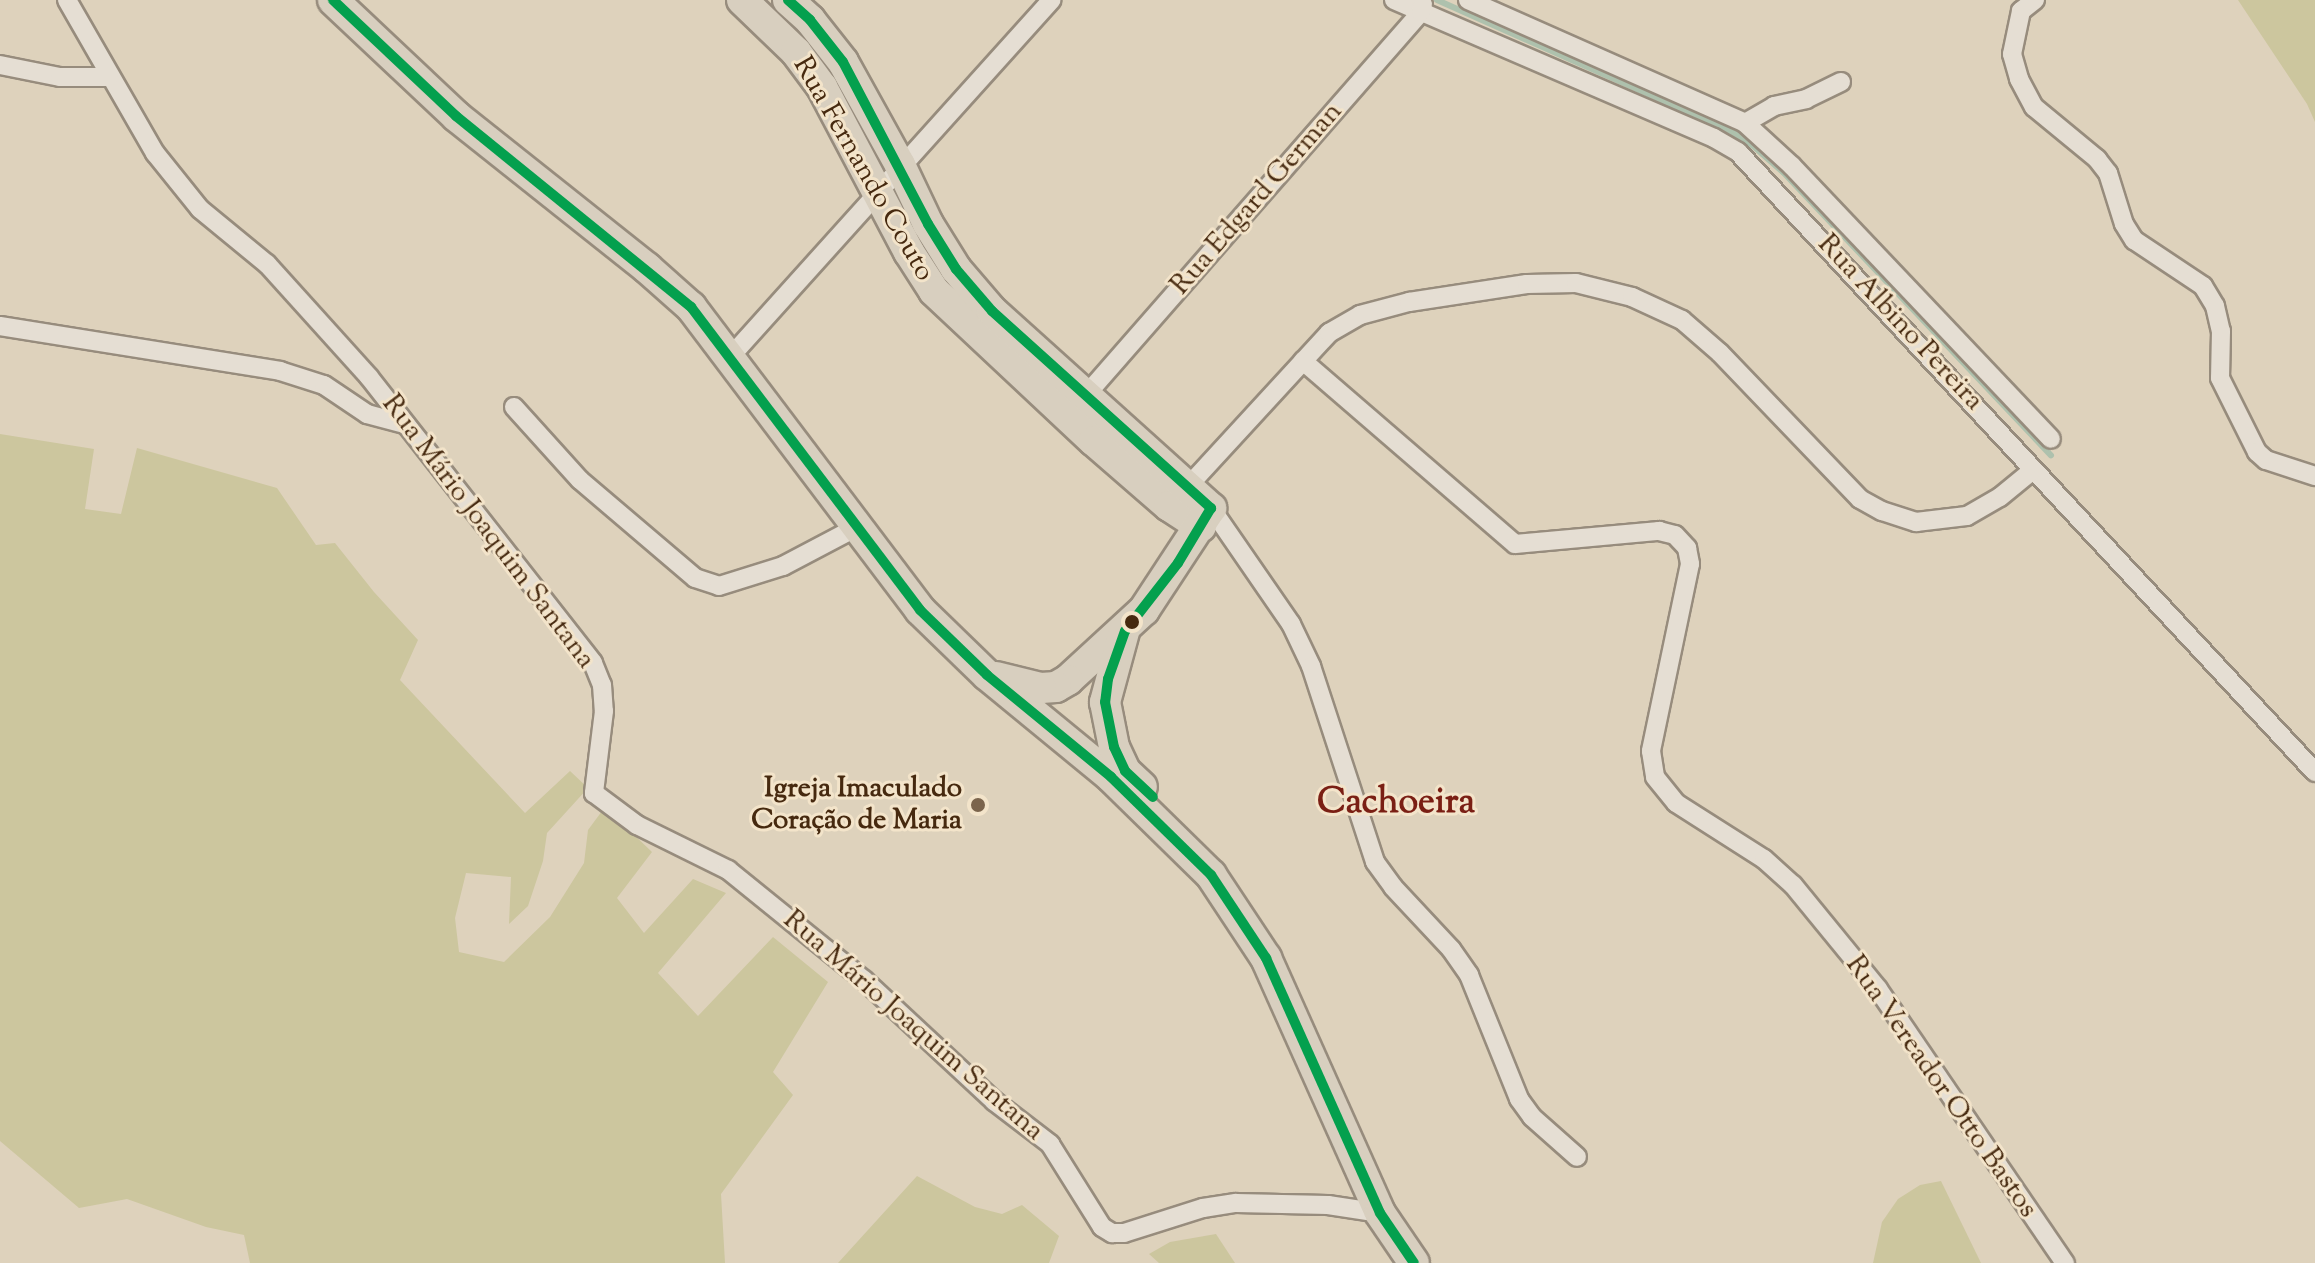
<!DOCTYPE html>
<meta charset="utf-8">
<style>
body{margin:0}
#map{position:relative;width:2315px;height:1263px;overflow:hidden;background:#ded2bc;font-family:"Sorts Mill Goudy",serif}
div>[style]{position:absolute}
.green>*{inset:0;background:#ccc69e}
.stream>*{height:6px;margin:-3px;padding:0 3px;transform-origin:3px;border-radius:3px;background:#aec1ad}
.roads{filter:drop-shadow(2px 0 #978c7d) drop-shadow(-2px 0 #978c7d) drop-shadow(0 2px #978c7d) drop-shadow(0 -2px #978c7d)}
.minor>*{height:18px;margin:-9px;padding:0 9px;transform-origin:9px;border-radius:9px;background:#e5ded3}
.primary>*{height:30px;margin:-15px;padding:0 15px;transform-origin:15px;border-radius:15px;background:#d8cfbf}
.bus-1>*{height:10px;margin:-5px;padding:0 5px;transform-origin:5px;border-radius:5px;background:#04a04e}
.dots>*{width:22px;height:22px;translate:-50% -50%;box-sizing:border-box;border:4px solid #f3e4ca;border-radius:50%}
span{translate:-50% -50%;white-space:nowrap;text-align:center;line-height:1.15;-webkit-text-stroke:6px #f3e4ca;paint-order:stroke}
.street-label{font-size:28px;color:#46290f}
.poi-label{font-size:28px;color:#46290f;font-weight:700}
.right{translate:-100% -50%;text-align:right}
.district-label{font-size:36px;color:#7a1f14;font-weight:700}
</style>
<div id="map">
<div class="green">
<i style="clip-path:polygon(2238px 0,2315px 0,2315px 122px,2307px 104px)"></i>
<i style="clip-path:polygon(0 434px,94px 449px,85px 509px,121px 514px,137px 448px,277px 488px,316px 545px,335px 543px,374px 592px,418px 640px,400px 680px,525px 813px,570px 771px,588px 788px,547px 833px,543px 861px,528px 906px,509px 924px,511px 877px,466px 873px,455px 918px,459px 952px,504px 962px,550px 917px,584px 863px,588px 830px,605px 807px,652px 852px,617px 898px,644px 933px,693px 879px,726px 893px,658px 973px,698px 1016px,773px 937px,828px 982px,773px 1072px,793px 1095px,721px 1194px,725px 1263px,250px 1263px,244px 1235px,206px 1227px,127px 1199px,79px 1208px,0 1141px)"></i>
<i style="clip-path:polygon(917px 1176px,975px 1207px,1002px 1214px,1022px 1205px,1059px 1236px,1049px 1263px,838px 1263px)"></i>
<i style="clip-path:polygon(1941px 1181px,1981px 1263px,1873px 1263px,1882px 1222px,1898px 1199px,1920px 1185px)"></i>
<i style="clip-path:polygon(1216px 1234px,1235px 1263px,1159px 1263px,1149px 1254px,1170px 1242px)"></i>
</div>
<div class="stream">
<i style="left:1437px;top:0;width:320px;rotate:24deg"></i>
<i style="left:1729px;top:130px;width:27px;rotate:33deg"></i>
<i style="left:1752px;top:145px;width:41px;rotate:41.1deg"></i>
<i style="left:1783px;top:172px;width:390px;rotate:46.6deg"></i>
<i style="left:864px;top:134px;width:77px;rotate:62.1deg"></i>
</div>
<div class="roads">
<div class="minor">
<i style="left:67px;top:0;width:177px;rotate:60.1deg"></i>
<i style="left:155px;top:153px;width:72px;rotate:51.2deg"></i>
<i style="left:200px;top:209px;width:87px;rotate:39.4deg"></i>
<i style="left:267px;top:264px;width:152px;rotate:47.9deg"></i>
<i style="left:369px;top:377px;width:363px;rotate:51.9deg"></i>
<i style="left:593px;top:663px;width:24px;rotate:68deg"></i>
<i style="left:602px;top:685px;width:26px;rotate:86deg"></i>
<i style="left:604px;top:711px;width:83px;rotate:97deg"></i>
<i style="left:594px;top:793px;width:54px;rotate:36.7deg"></i>
<i style="left:637px;top:825px;width:102px;rotate:26.3deg"></i>
<i style="left:728px;top:870px;width:175px;rotate:39deg"></i>
<i style="left:864px;top:980px;width:178px;rotate:42.9deg"></i>
<i style="left:994px;top:1101px;width:71px;rotate:37.5deg"></i>
<i style="left:1050px;top:1144px;width:98px;rotate:57.9deg"></i>
<i style="left:1102px;top:1227px;width:12px;rotate:31deg"></i>
<i style="left:1112px;top:1233px;width:12px"></i>
<i style="left:1124px;top:1233px;width:83px;rotate:-17.6deg"></i>
<i style="left:1203px;top:1208px;width:33px;rotate:-9deg"></i>
<i style="left:1236px;top:1203px;width:92px;rotate:1.2deg"></i>
<i style="left:1328px;top:1205px;width:53px;rotate:8.7deg"></i>
<i style="left:1394px;top:0;width:348px;rotate:23.3deg"></i>
<i style="left:1714px;top:138px;width:28px;rotate:30deg"></i>
<i style="left:1738px;top:152px;width:847px;rotate:47.06deg"></i>
<i style="left:1468px;top:0;width:303px;rotate:23.9deg"></i>
<i style="left:1745px;top:123px;width:64px;rotate:42.5deg"></i>
<i style="left:1792px;top:166px;width:376px;rotate:46.5deg"></i>
<i style="left:2035px;top:0;width:18px;rotate:142deg"></i>
<i style="left:2021px;top:11px;width:44px;rotate:101.8deg"></i>
<i style="left:2012px;top:54px;width:26px;rotate:74deg"></i>
<i style="left:2019px;top:79px;width:32px;rotate:62deg"></i>
<i style="left:2034px;top:107px;width:82px;rotate:39.5deg"></i>
<i style="left:2097px;top:159px;width:18px;rotate:52deg"></i>
<i style="left:2108px;top:173px;width:53px;rotate:72.6deg"></i>
<i style="left:2124px;top:224px;width:19px;rotate:58deg"></i>
<i style="left:2134px;top:240px;width:83px;rotate:33.7deg"></i>
<i style="left:2203px;top:286px;width:23px;rotate:59deg"></i>
<i style="left:2215px;top:306px;width:26px;rotate:77deg"></i>
<i style="left:2221px;top:331px;width:47px;rotate:91.2deg"></i>
<i style="left:2220px;top:378px;width:83px;rotate:63.4deg"></i>
<i style="left:2257px;top:452px;width:12px;rotate:42deg"></i>
<i style="left:2266px;top:460px;width:52px;rotate:18.1deg"></i>
<i style="left:0;top:65px;width:61px;rotate:11.3deg"></i>
<i style="left:60px;top:77px;width:49px"></i>
<i style="left:1745px;top:123px;width:34px;rotate:-30deg"></i>
<i style="left:1774px;top:106px;width:33px;rotate:-12deg"></i>
<i style="left:1806px;top:99px;width:39px;rotate:-26deg"></i>
<i style="left:0;top:326px;width:284px;rotate:9.1deg"></i>
<i style="left:280px;top:371px;width:46px;rotate:17.7deg"></i>
<i style="left:324px;top:385px;width:52px;rotate:34deg"></i>
<i style="left:367px;top:414px;width:39px;rotate:15deg"></i>
<i style="left:731px;top:356px;width:479px;rotate:-48deg"></i>
<i style="left:1303px;top:361px;width:280px;rotate:40.8deg"></i>
<i style="left:1515px;top:544px;width:145px;rotate:-5.2deg"></i>
<i style="left:1659px;top:531px;width:16px;rotate:14deg"></i>
<i style="left:1675px;top:535px;width:18px;rotate:47deg"></i>
<i style="left:1687px;top:548px;width:16px;rotate:79deg"></i>
<i style="left:1690px;top:564px;width:191px;rotate:101.8deg"></i>
<i style="left:1651px;top:751px;width:26px;rotate:81deg"></i>
<i style="left:1655px;top:777px;width:33px;rotate:51deg"></i>
<i style="left:1676px;top:803px;width:104px;rotate:32.5deg"></i>
<i style="left:1764px;top:859px;width:39px;rotate:42deg"></i>
<i style="left:1793px;top:885px;width:134px;rotate:50.7deg"></i>
<i style="left:1878px;top:989px;width:332px;rotate:55.7deg"></i>
<i style="left:1086px;top:395px;width:509px;rotate:-48.82deg"></i>
<i style="left:1421px;top:12px;width:8px;rotate:-76deg"></i>
<i style="left:514px;top:407px;width:98px;rotate:47.9deg"></i>
<i style="left:580px;top:480px;width:151px;rotate:40.4deg"></i>
<i style="left:695px;top:578px;width:25px;rotate:18deg"></i>
<i style="left:719px;top:586px;width:67px;rotate:-17.4deg"></i>
<i style="left:783px;top:566px;width:81px;rotate:-27.8deg"></i>
<i style="left:1181px;top:494px;width:219px;rotate:-47.4deg"></i>
<i style="left:1329px;top:333px;width:36px;rotate:-30deg"></i>
<i style="left:1360px;top:315px;width:51px;rotate:-14.9deg"></i>
<i style="left:1409px;top:302px;width:119px;rotate:-8.7deg"></i>
<i style="left:1527px;top:284px;width:49px;rotate:-1.2deg"></i>
<i style="left:1576px;top:283px;width:58px;rotate:14deg"></i>
<i style="left:1632px;top:297px;width:55px;rotate:24.7deg"></i>
<i style="left:1682px;top:320px;width:50px;rotate:41deg"></i>
<i style="left:1720px;top:353px;width:202px;rotate:46.2deg"></i>
<i style="left:1860px;top:499px;width:25px;rotate:29deg"></i>
<i style="left:1882px;top:511px;width:36px;rotate:18deg"></i>
<i style="left:1916px;top:522px;width:51px;rotate:-6.7deg"></i>
<i style="left:1967px;top:516px;width:38px;rotate:-30deg"></i>
<i style="left:2000px;top:497px;width:43px;rotate:-39.3deg"></i>
<i style="left:1211px;top:508px;width:141px;rotate:55.4deg"></i>
<i style="left:1291px;top:624px;width:47px;rotate:64.5deg"></i>
<i style="left:1311px;top:666px;width:206px;rotate:71.9deg"></i>
<i style="left:1375px;top:862px;width:31px;rotate:54deg"></i>
<i style="left:1393px;top:887px;width:85px;rotate:46.9deg"></i>
<i style="left:1451px;top:949px;width:32px;rotate:55deg"></i>
<i style="left:1469px;top:975px;width:134px;rotate:68deg"></i>
<i style="left:1519px;top:1099px;width:22px;rotate:54deg"></i>
<i style="left:1532px;top:1117px;width:60px;rotate:41.6deg"></i>
</div>
<div class="primary">
<i style="left:333px;top:0;width:169px;rotate:43.3deg"></i>
<i style="left:456px;top:116px;width:244px;rotate:38.5deg"></i>
<i style="left:647px;top:268px;width:59px;rotate:41.6deg"></i>
<i style="left:691px;top:307px;width:380px;rotate:52.9deg"></i>
<i style="left:920px;top:610px;width:93px;rotate:44.1deg"></i>
<i style="left:987px;top:675px;width:161px;rotate:39.4deg"></i>
<i style="left:1111px;top:777px;width:140px;rotate:44.4deg"></i>
<i style="left:1211px;top:875px;width:100px;rotate:56.5deg"></i>
<i style="left:1266px;top:958px;width:279px;rotate:65.9deg"></i>
<i style="left:1380px;top:1213px;width:60px;rotate:55.8deg"></i>
<i style="left:742px;top:0;width:75px;rotate:43.9deg"></i>
<i style="left:796px;top:52px;width:44px;rotate:53.4deg"></i>
<i style="left:822px;top:87px;width:187px;rotate:62.2deg"></i>
<i style="left:909px;top:252px;width:46px;rotate:57.3deg"></i>
<i style="left:934px;top:291px;width:219px;rotate:43.2deg"></i>
<i style="left:1094px;top:441px;width:99px;rotate:40.9deg"></i>
<i style="left:1169px;top:506px;width:38px;rotate:33deg"></i>
<i style="left:788px;top:0;width:30px;rotate:42deg"></i>
<i style="left:810px;top:20px;width:53px;rotate:51.8deg"></i>
<i style="left:843px;top:62px;width:118px;rotate:61deg"></i>
<i style="left:900px;top:165px;width:65px;rotate:64.6deg"></i>
<i style="left:928px;top:224px;width:53px;rotate:58.1deg"></i>
<i style="left:956px;top:269px;width:55px;rotate:49.4deg"></i>
<i style="left:992px;top:311px;width:295px;rotate:42deg"></i>
<i style="left:1211px;top:508px;width:122px;rotate:123.3deg"></i>
<i style="left:1144px;top:610px;width:103px;rotate:137.4deg"></i>
<i style="left:1068px;top:680px;width:14px;rotate:150deg"></i>
<i style="left:1056px;top:687px;width:15px;rotate:176deg"></i>
<i style="left:1041px;top:688px;width:46px;rotate:-166.3deg"></i>
<i style="left:1124px;top:632px;width:73px;rotate:105.2deg"></i>
<i style="left:1105px;top:702px;width:46px;rotate:78.7deg"></i>
<i style="left:1114px;top:747px;width:26px;rotate:65deg"></i>
<i style="left:1125px;top:771px;width:23px;rotate:43deg"></i>
</div>
</div>
<div class="bus-1">
<i style="left:333px;top:0;width:169px;rotate:43.3deg"></i>
<i style="left:456px;top:116px;width:303px;rotate:39.1deg"></i>
<i style="left:691px;top:307px;width:380px;rotate:52.9deg"></i>
<i style="left:920px;top:610px;width:93px;rotate:44.1deg"></i>
<i style="left:987px;top:675px;width:161px;rotate:39.4deg"></i>
<i style="left:1111px;top:777px;width:140px;rotate:44.4deg"></i>
<i style="left:1211px;top:875px;width:100px;rotate:56.5deg"></i>
<i style="left:1266px;top:958px;width:279px;rotate:65.9deg"></i>
<i style="left:1380px;top:1213px;width:60px;rotate:55.8deg"></i>
<i style="left:788px;top:0;width:30px;rotate:42deg"></i>
<i style="left:810px;top:20px;width:53px;rotate:51.8deg"></i>
<i style="left:843px;top:62px;width:183px;rotate:62.3deg"></i>
<i style="left:928px;top:224px;width:53px;rotate:58.1deg"></i>
<i style="left:956px;top:269px;width:55px;rotate:49.4deg"></i>
<i style="left:992px;top:311px;width:295px;rotate:42deg"></i>
<i style="left:1211px;top:508px;width:64px;rotate:121deg"></i>
<i style="left:1178px;top:563px;width:86px;rotate:127.9deg"></i>
<i style="left:1125px;top:631px;width:51px;rotate:109.5deg"></i>
<i style="left:1108px;top:679px;width:23px;rotate:97deg"></i>
<i style="left:1105px;top:702px;width:46px;rotate:78.7deg"></i>
<i style="left:1114px;top:747px;width:26px;rotate:65deg"></i>
<i style="left:1125px;top:771px;width:38px;rotate:43deg"></i>
</div>
<div class="dots">
<i style="left:1132px;top:622px;background:#46290f"></i>
<i style="left:978px;top:805px;background:#7b644c"></i>
</div>
<div class="street-label">
<span style="left:863px;top:169px;rotate:60deg">Rua Fernando Couto</span>
<span style="left:1257px;top:199px;rotate:-49deg">Rua Edgard German</span>
<span style="left:1900px;top:323px;rotate:47deg">Rua Albino Pereira</span>
<span style="left:488px;top:532px;rotate:53deg">Rua Mário Joaquim Santana</span>
<span style="left:913px;top:1026px;rotate:41deg">Rua Mário Joaquim Santana</span>
<span style="left:1941px;top:1087px;rotate:55deg">Rua Vereador Otto Bastos</span>
</div>
<div class="poi-label">
<span class="right" style="left:962px;top:805px">Igreja Imaculado<br>Coração de Maria</span>
</div>
<div class="district-label">
<span style="left:1396px;top:804px">Cachoeira</span>
</div>
</div>
